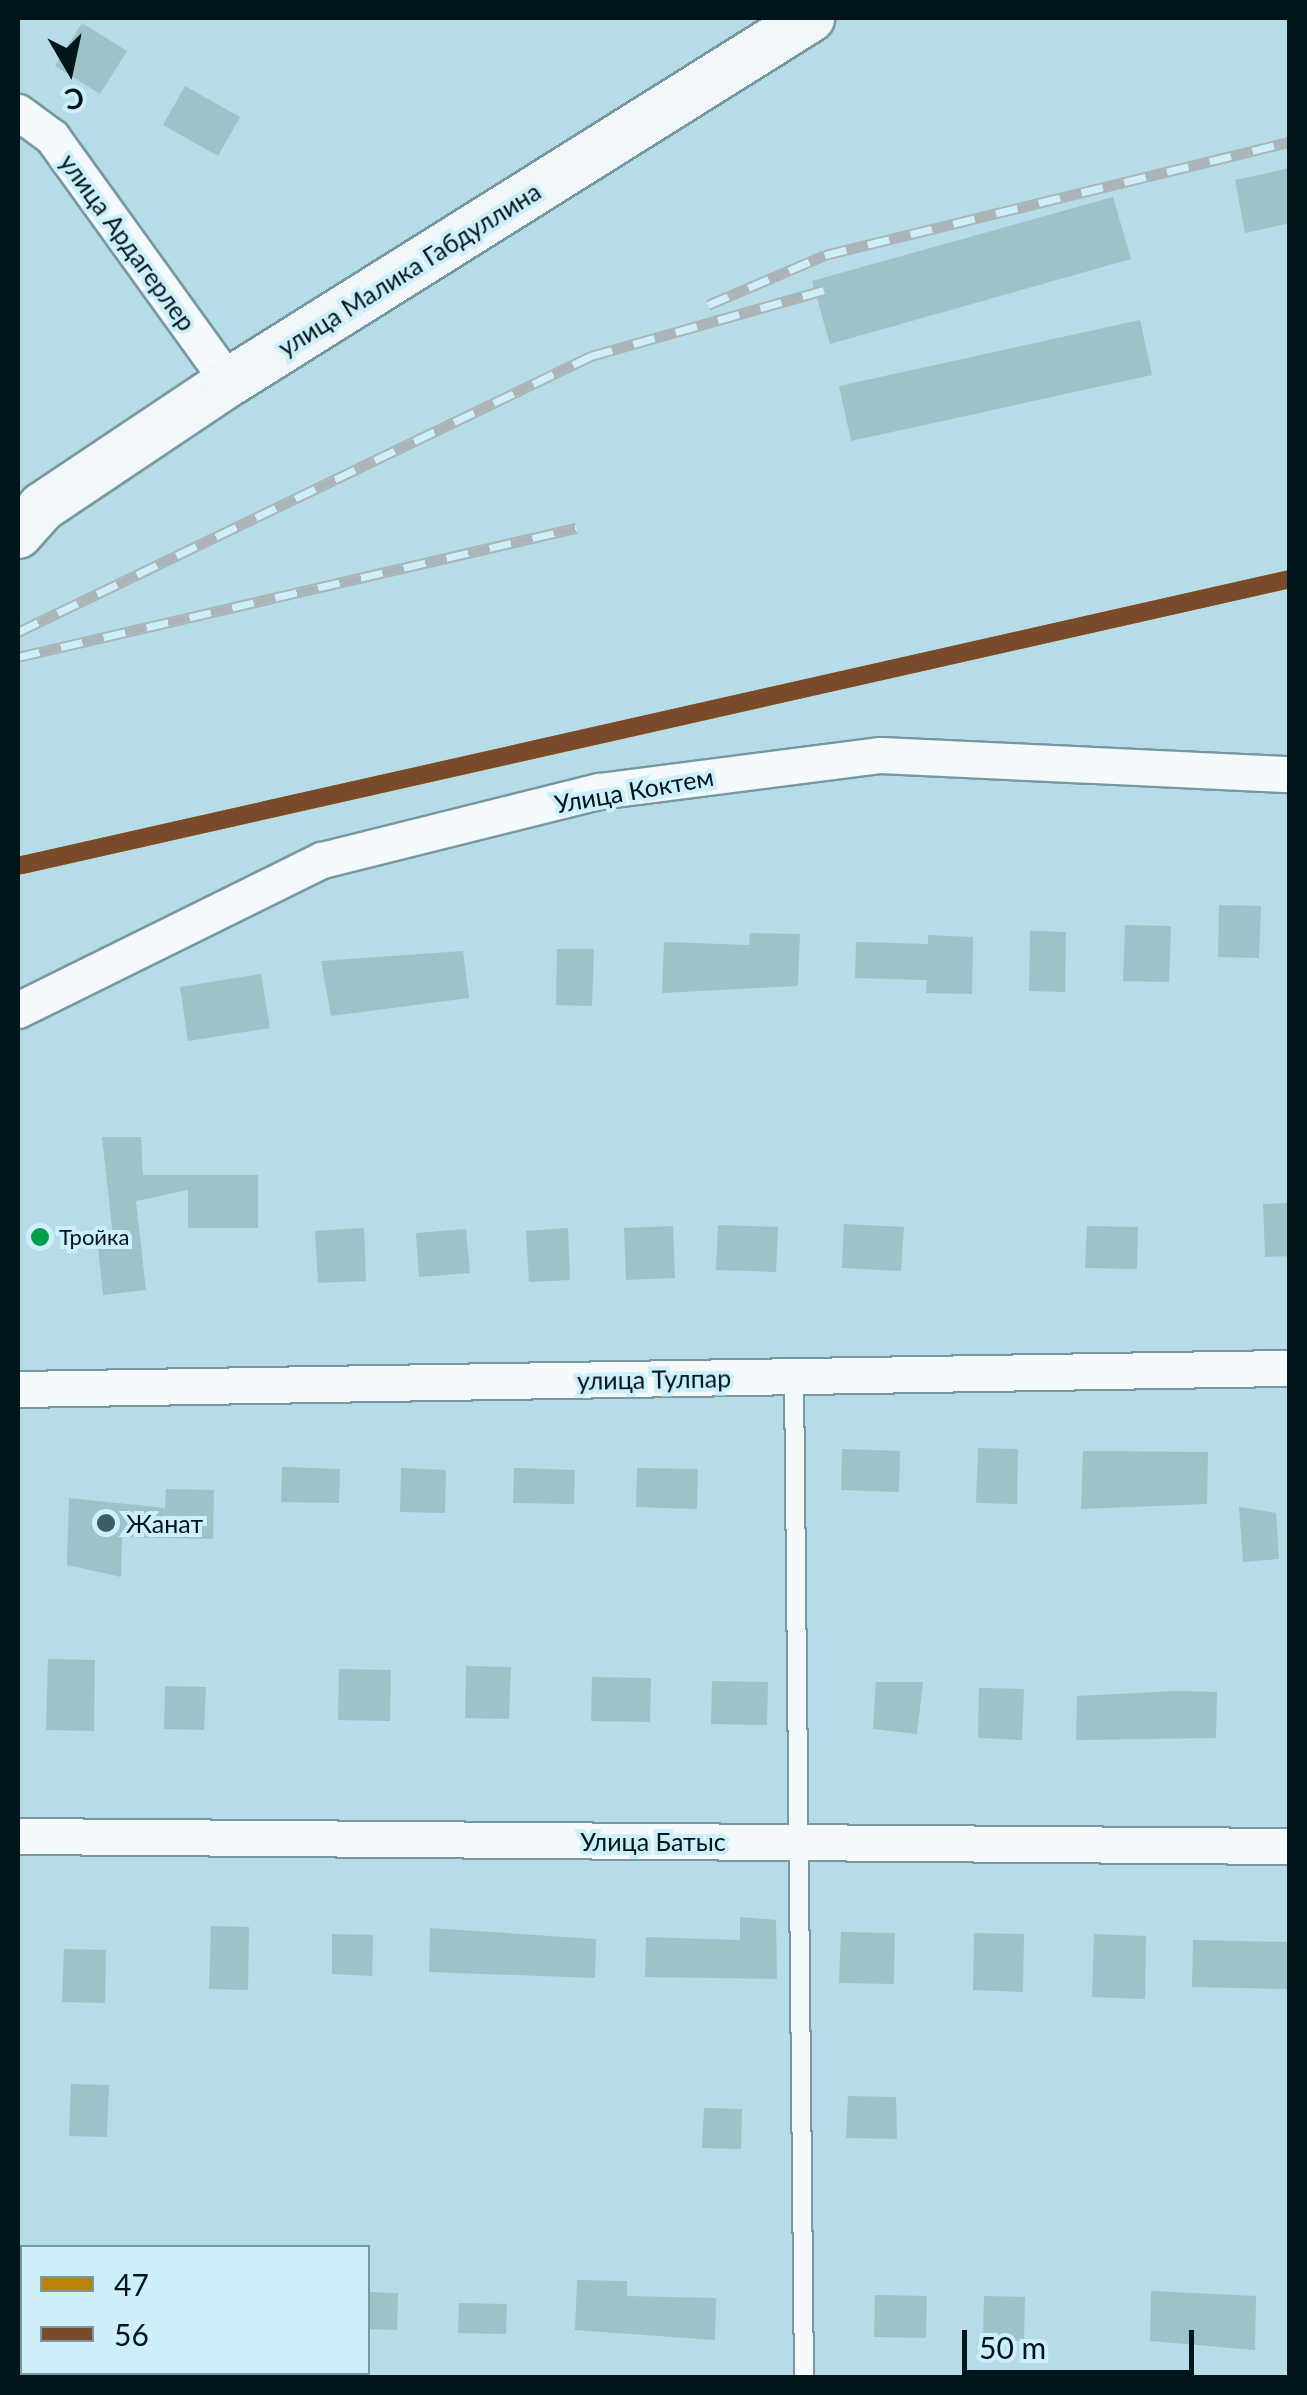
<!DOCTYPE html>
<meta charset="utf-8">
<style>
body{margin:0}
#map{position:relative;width:1307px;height:2395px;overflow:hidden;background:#b5dce7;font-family:Lato,sans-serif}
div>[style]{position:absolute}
.building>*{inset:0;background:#9dc3c8}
.roads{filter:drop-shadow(2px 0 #7898a1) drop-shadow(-2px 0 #7898a1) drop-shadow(0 2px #7898a1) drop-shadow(0 -2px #7898a1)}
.lane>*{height:18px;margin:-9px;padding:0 9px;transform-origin:9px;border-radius:9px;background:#f4fafb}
.street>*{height:35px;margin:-17.5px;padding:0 17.5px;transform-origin:17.5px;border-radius:17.5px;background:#f4fafb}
.secondary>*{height:48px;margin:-24px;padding:0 24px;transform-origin:24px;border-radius:24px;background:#f1f6f8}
.rail>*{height:11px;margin-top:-5.5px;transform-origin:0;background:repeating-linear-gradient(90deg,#cceffa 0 22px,#abb4b7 0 44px);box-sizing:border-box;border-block:2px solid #abb4b7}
.rail-1>*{height:18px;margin:-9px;padding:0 9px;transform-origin:9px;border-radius:9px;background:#ba8207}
.rail-2>*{height:18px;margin:-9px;padding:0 9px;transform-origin:9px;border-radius:9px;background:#7a4b2a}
.dots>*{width:28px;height:28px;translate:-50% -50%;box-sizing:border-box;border:5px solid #cceffa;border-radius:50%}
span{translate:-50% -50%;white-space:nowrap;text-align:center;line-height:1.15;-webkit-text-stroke:8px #cceffa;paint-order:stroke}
.bus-label{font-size:22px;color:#02151b}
.left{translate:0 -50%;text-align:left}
.street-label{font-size:25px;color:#02151b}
.poi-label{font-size:25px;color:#02151b}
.frame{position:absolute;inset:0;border:20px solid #02151b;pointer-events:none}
.legend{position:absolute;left:20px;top:2245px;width:350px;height:130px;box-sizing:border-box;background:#cceffa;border:2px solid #7b98a1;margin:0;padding:12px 18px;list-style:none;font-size:30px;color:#02151b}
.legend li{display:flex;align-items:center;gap:20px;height:50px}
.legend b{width:50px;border:2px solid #7b98a1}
.north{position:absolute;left:20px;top:20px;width:100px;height:100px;-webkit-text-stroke:8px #cceffa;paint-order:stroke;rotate:171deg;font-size:28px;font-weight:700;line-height:40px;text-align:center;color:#02151b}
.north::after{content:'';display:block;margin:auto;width:35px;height:45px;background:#02151b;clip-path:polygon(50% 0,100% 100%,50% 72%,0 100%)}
.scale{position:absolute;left:962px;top:2330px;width:232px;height:45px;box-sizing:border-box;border:5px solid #02151b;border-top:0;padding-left:12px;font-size:30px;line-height:35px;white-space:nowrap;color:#02151b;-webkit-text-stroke:8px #cceffa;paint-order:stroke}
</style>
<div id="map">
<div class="building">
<i style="clip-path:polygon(82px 23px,127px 51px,100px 94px,55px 66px)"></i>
<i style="clip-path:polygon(185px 86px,240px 117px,218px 156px,163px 125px)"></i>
<i style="clip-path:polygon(1290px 168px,1290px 223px,1245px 233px,1235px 180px)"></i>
<i style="clip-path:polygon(1113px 197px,1131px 259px,830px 344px,812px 281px)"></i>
<i style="clip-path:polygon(1140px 320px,1152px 375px,851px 441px,839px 386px)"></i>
<i style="clip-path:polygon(1219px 905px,1261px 906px,1259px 958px,1218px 957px)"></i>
<i style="clip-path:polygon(1125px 925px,1171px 926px,1169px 982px,1123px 981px)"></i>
<i style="clip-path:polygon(1030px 931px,1066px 932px,1065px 992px,1029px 991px)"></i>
<i style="clip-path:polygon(750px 933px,800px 934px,798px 986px,662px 993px,664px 942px,749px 945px)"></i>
<i style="clip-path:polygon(928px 935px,973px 937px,972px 994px,926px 993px,927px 980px,855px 978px,856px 942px,928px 944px)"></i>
<i style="clip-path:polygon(557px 949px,594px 949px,592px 1006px,556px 1005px)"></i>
<i style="clip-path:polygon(463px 951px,469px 998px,331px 1016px,321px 961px)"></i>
<i style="clip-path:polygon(261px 974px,270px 1028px,188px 1041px,180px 987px)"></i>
<i style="clip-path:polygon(102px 1137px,141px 1137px,143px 1175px,258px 1175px,258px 1228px,188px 1228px,188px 1190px,136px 1201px,146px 1290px,103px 1295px,98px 1247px,114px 1246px)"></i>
<i style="clip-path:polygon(1290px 1203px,1290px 1256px,1265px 1257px,1263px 1204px)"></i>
<i style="clip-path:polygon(844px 1224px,904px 1227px,901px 1271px,842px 1268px)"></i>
<i style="clip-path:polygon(718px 1225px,778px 1227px,776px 1272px,716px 1270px)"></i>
<i style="clip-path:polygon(673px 1226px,675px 1278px,626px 1280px,624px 1228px)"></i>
<i style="clip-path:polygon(1087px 1226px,1138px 1227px,1137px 1269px,1085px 1268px)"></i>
<i style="clip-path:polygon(364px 1228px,366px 1281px,318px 1283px,315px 1231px)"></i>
<i style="clip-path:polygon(568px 1228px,570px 1280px,529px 1282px,526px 1231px)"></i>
<i style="clip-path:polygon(466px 1229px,470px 1273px,419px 1277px,416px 1233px)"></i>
<i style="clip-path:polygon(978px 1448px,1018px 1449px,1017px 1504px,976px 1503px)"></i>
<i style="clip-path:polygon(842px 1449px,900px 1451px,899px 1492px,841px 1490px)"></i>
<i style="clip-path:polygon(1083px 1451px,1208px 1452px,1207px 1504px,1081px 1509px)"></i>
<i style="clip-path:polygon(282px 1467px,340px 1469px,339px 1503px,281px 1502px)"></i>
<i style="clip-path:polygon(401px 1468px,446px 1470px,445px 1513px,400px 1512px)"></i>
<i style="clip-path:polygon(514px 1468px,575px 1470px,574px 1504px,513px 1503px)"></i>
<i style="clip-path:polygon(637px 1468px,698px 1469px,697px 1509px,636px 1507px)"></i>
<i style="clip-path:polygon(166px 1489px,214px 1490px,213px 1539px,122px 1537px,121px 1577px,67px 1565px,69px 1498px,165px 1508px)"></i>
<i style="clip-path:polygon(1239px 1507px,1276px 1513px,1279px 1559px,1243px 1562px)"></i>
<i style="clip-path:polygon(48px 1659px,95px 1660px,94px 1731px,46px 1730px)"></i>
<i style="clip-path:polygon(466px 1666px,511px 1667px,509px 1719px,465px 1718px)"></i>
<i style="clip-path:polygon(339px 1669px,391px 1670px,390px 1721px,338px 1720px)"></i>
<i style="clip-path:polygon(592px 1677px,651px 1678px,650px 1722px,591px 1721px)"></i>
<i style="clip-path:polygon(712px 1681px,768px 1682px,767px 1725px,711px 1724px)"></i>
<i style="clip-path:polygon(876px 1682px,923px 1682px,917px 1734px,873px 1729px)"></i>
<i style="clip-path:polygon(165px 1686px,206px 1687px,204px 1730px,164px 1729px)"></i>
<i style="clip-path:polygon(979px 1688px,1024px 1689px,1022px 1740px,978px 1738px)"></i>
<i style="clip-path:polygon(1176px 1691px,1217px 1692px,1216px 1738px,1076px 1740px,1077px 1696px)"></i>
<i style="clip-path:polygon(740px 1917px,776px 1920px,777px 1979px,645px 1977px,646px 1937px,740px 1940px)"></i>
<i style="clip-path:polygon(211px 1926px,249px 1927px,248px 1990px,209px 1989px)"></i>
<i style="clip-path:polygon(430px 1928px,596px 1939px,595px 1978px,429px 1972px)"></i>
<i style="clip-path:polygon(841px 1932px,895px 1933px,894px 1984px,839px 1983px)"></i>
<i style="clip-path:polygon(974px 1933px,1024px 1934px,1023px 1992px,973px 1990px)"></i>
<i style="clip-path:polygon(332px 1934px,373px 1935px,372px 1976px,332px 1974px)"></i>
<i style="clip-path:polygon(1094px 1934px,1146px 1936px,1145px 1999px,1092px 1997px)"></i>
<i style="clip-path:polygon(1193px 1940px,1290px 1942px,1290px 1989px,1192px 1987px)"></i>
<i style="clip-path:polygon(64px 1949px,106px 1950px,105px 2003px,62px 2002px)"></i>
<i style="clip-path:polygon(71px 2084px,109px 2085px,107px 2137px,69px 2136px)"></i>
<i style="clip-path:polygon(848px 2096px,896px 2097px,897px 2139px,846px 2138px)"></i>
<i style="clip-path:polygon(704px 2108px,742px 2109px,741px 2149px,702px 2148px)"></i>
<i style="clip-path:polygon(577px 2280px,627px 2281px,627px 2296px,716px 2298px,715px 2340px,575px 2330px)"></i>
<i style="clip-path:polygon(1151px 2291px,1256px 2296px,1255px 2350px,1150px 2341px)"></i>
<i style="clip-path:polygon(368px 2292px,398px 2293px,397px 2330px,368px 2329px)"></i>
<i style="clip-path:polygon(875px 2295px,927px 2296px,926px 2338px,874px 2337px)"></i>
<i style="clip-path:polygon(984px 2296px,1025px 2297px,1024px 2341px,983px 2340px)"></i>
<i style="clip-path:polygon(459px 2303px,507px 2304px,506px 2334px,458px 2333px)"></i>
</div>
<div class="roads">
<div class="lane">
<i style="left:794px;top:1377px;width:1001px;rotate:89.43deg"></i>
</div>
<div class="street">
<i style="left:18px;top:112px;width:42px;rotate:36.3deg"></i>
<i style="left:52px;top:137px;width:302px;rotate:54.2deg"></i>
<i style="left:18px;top:1010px;width:339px;rotate:-26.3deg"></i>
<i style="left:322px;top:860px;width:285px;rotate:-14deg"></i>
<i style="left:599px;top:791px;width:284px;rotate:-7.3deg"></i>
<i style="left:881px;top:755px;width:409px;rotate:2.7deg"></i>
<i style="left:18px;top:1389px;width:1272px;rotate:-0.95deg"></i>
<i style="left:18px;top:1836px;width:1272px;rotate:0.45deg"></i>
<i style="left:18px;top:2371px;width:4px"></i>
<i style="left:54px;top:2372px;width:113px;rotate:3deg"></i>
</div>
<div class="secondary">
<i style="left:18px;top:534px;width:36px;rotate:-48deg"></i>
<i style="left:42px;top:507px;width:225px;rotate:-33.8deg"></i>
<i style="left:229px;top:382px;width:686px;rotate:-32.07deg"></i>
</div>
</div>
<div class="rail">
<i style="left:708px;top:305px;width:127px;rotate:-23.1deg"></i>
<i style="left:825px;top:255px;width:479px;rotate:-13.7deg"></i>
<i style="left:18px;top:632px;width:636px;rotate:-25.72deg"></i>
<i style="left:591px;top:356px;width:242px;rotate:-15.8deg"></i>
<i style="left:18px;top:657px;width:573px;rotate:-13.02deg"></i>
</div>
<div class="rail-1">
<i style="left:18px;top:866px;width:1304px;rotate:-12.71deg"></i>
</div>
<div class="rail-2">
<i style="left:22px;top:865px;width:1300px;rotate:-12.71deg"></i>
</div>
<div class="dots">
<i style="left:40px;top:1237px;background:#009f4e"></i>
<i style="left:106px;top:1523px;background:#415b62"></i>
</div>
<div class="bus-label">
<span class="left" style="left:59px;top:1237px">Тройка</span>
</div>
<div class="street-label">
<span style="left:128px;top:242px;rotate:54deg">улица Ардагерлер</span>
<span style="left:409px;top:269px;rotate:-32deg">улица Малика Габдуллина</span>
<span style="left:634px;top:790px;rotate:-10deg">Улица Коктем</span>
<span style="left:654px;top:1379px;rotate:-1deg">улица Тулпар</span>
<span style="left:653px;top:1841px">Улица Батыс</span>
</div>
<div class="poi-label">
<span class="left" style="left:126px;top:1523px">Жанат</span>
</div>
<div class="frame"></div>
<ul class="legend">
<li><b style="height:12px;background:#ba8207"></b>47</li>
<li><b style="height:12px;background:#7a4b2a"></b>56</li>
</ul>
<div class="north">С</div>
<div class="scale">50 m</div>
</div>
